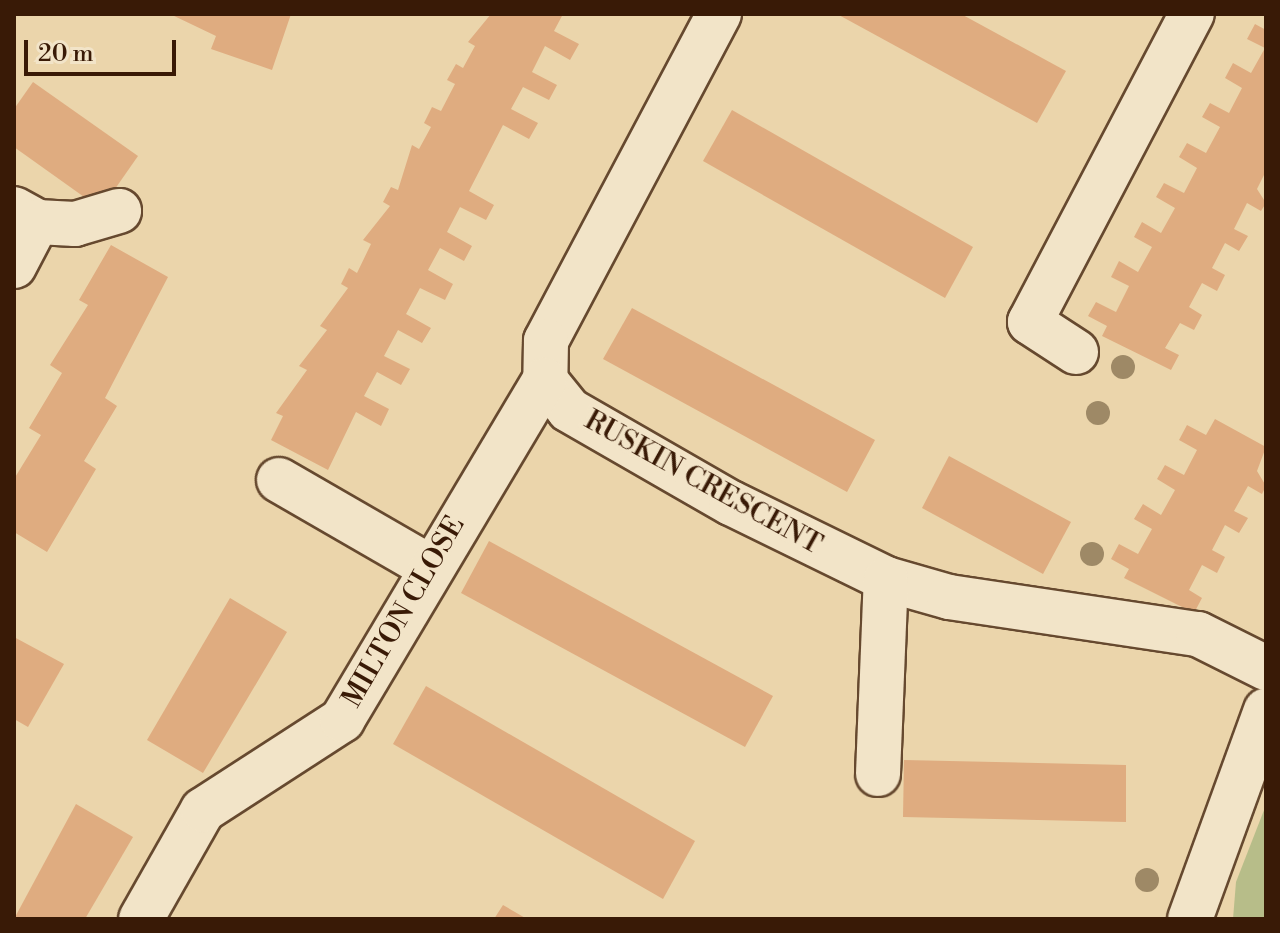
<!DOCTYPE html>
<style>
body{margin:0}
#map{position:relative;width:1280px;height:933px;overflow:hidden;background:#ebd5ab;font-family:"Libre Bodoni",serif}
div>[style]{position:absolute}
.green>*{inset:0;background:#b7bd89}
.building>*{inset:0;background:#dfac80}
.roads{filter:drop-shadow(2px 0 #66492f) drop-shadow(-2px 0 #66492f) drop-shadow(0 2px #66492f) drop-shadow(0 -2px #66492f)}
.minor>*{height:44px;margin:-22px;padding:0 22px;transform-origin:22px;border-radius:22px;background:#f2e4c8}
.trees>*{width:24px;height:24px;margin:-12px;border-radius:50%;background:#9e8966}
span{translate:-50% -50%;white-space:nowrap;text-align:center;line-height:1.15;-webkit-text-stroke:7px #f2e4c8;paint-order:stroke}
.street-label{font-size:28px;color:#391a06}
.frame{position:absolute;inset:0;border:16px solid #391a06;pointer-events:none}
.scale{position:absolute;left:24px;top:40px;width:152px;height:36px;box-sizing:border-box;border:4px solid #391a06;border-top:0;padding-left:10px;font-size:24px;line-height:28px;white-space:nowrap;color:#391a06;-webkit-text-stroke:6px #f2e4c8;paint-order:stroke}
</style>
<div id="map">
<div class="green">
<i style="clip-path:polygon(1266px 805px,1266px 919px,1233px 919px,1236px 882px)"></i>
</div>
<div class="building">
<i style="clip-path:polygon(170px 14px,248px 16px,291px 14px,272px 70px,211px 49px,216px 36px)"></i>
<i style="clip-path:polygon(491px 14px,563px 14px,554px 31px,579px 44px,570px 60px,545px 46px,532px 72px,557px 85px,549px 100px,523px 87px,511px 109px,538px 123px,529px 139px,503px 125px,469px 191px,494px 205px,486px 220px,460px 207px,447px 232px,472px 246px,464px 261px,440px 248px,428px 270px,453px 284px,445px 300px,420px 288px,406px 314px,431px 328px,422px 343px,398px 330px,384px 356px,410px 369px,401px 385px,377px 372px,364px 396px,389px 409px,381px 426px,356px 412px,328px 470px,271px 440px,283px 416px,276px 413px,307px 370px,299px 366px,327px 330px,320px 326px,348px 288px,341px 284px,349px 268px,357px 273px,371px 244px,363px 240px,390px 206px,383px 202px,391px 187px,398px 190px,412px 145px,419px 149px,431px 127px,424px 123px,432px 107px,441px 111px,455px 84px,447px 80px,456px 64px,463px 68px,475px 46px,468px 42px)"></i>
<i style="clip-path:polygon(837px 14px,961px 14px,1066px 71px,1037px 123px)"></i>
<i style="clip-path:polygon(1255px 24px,1266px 30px,1266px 171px,1257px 189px,1266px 203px,1261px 211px,1247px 203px,1234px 229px,1248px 236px,1239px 251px,1225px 243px,1212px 268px,1225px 275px,1217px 291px,1202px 283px,1189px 307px,1202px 315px,1194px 330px,1180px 323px,1165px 348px,1179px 355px,1171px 370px,1102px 336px,1107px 326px,1088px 316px,1096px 302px,1116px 312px,1129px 286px,1111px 277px,1119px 261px,1138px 272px,1152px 247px,1134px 237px,1142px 222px,1161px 233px,1175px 208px,1156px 197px,1164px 183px,1184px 193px,1197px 168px,1179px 157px,1187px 143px,1206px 153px,1220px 127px,1202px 117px,1210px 103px,1229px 113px,1242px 88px,1225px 78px,1233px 63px,1251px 73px,1265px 48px,1247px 39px)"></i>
<i style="clip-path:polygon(33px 82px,138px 156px,101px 209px,14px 147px,14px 109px)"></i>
<i style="clip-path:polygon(732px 110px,973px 247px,945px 298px,703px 161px)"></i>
<i style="clip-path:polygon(111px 245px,168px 277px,105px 398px,117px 406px,84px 461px,96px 469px,47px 552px,14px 532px,14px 479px,41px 435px,29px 428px,62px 373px,50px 365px,88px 305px,79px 300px)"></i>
<i style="clip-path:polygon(632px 308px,875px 440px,847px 492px,603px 359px)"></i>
<i style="clip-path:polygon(1215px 419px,1266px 447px,1257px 471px,1266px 486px,1262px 494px,1248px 486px,1234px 511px,1248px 518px,1239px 533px,1225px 525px,1212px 550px,1225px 557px,1217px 573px,1202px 565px,1189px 590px,1202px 598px,1194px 613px,1124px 578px,1129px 569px,1111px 559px,1119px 544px,1138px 554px,1152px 529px,1134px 519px,1143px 504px,1161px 515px,1175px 490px,1157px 479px,1165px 465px,1184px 475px,1197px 450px,1179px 440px,1187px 425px,1206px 435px)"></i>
<i style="clip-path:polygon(949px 456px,1071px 522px,1043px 574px,922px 508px)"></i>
<i style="clip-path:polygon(489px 541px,773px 696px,745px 747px,461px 593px)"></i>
<i style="clip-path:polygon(230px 598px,287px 632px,203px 773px,147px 740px)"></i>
<i style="clip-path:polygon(14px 637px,64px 664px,28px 727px,14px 719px)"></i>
<i style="clip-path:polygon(426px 686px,695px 841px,663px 899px,393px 744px)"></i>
<i style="clip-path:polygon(904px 760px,1126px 765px,1126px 822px,903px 817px)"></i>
<i style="clip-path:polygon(76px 804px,133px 837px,85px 919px,14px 919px)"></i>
<i style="clip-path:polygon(503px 905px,527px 919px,494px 919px)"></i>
</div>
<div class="roads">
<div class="minor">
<i style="left:719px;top:14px;width:370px;rotate:117.9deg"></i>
<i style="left:546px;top:341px;width:39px;rotate:91deg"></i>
<i style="left:545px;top:380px;width:38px;rotate:51deg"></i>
<i style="left:569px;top:410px;width:187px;rotate:29.9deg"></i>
<i style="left:731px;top:503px;width:173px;rotate:26.1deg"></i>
<i style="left:886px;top:579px;width:66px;rotate:15.9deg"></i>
<i style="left:949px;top:597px;width:252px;rotate:8.5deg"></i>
<i style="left:1198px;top:634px;width:76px;rotate:26.6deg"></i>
<i style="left:14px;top:209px;width:26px;rotate:29deg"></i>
<i style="left:37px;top:222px;width:38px;rotate:3deg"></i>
<i style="left:75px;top:224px;width:46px;rotate:-16.5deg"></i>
<i style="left:14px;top:266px;width:50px;rotate:-62.4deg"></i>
<i style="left:1076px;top:352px;width:55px;rotate:-146.9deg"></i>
<i style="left:1030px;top:322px;width:348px;rotate:-62.3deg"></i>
<i style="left:279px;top:480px;width:172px;rotate:30deg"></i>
<i style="left:878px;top:774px;width:195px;rotate:-87.7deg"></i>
<i style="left:141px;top:919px;width:125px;rotate:-60.4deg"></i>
<i style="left:203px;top:810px;width:166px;rotate:-32.9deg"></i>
<i style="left:342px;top:720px;width:396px;rotate:-59.2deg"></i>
<i style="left:1190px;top:919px;width:222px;rotate:-70deg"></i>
</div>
</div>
<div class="trees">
<i style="left:1123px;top:367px"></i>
<i style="left:1098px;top:413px"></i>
<i style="left:1092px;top:554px"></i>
<i style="left:1147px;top:880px"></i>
</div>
<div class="street-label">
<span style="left:703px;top:483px;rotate:29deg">RUSKIN CRESCENT</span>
<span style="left:404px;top:612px;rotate:-60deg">MILTON CLOSE</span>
</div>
<div class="frame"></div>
<div class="scale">20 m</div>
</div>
